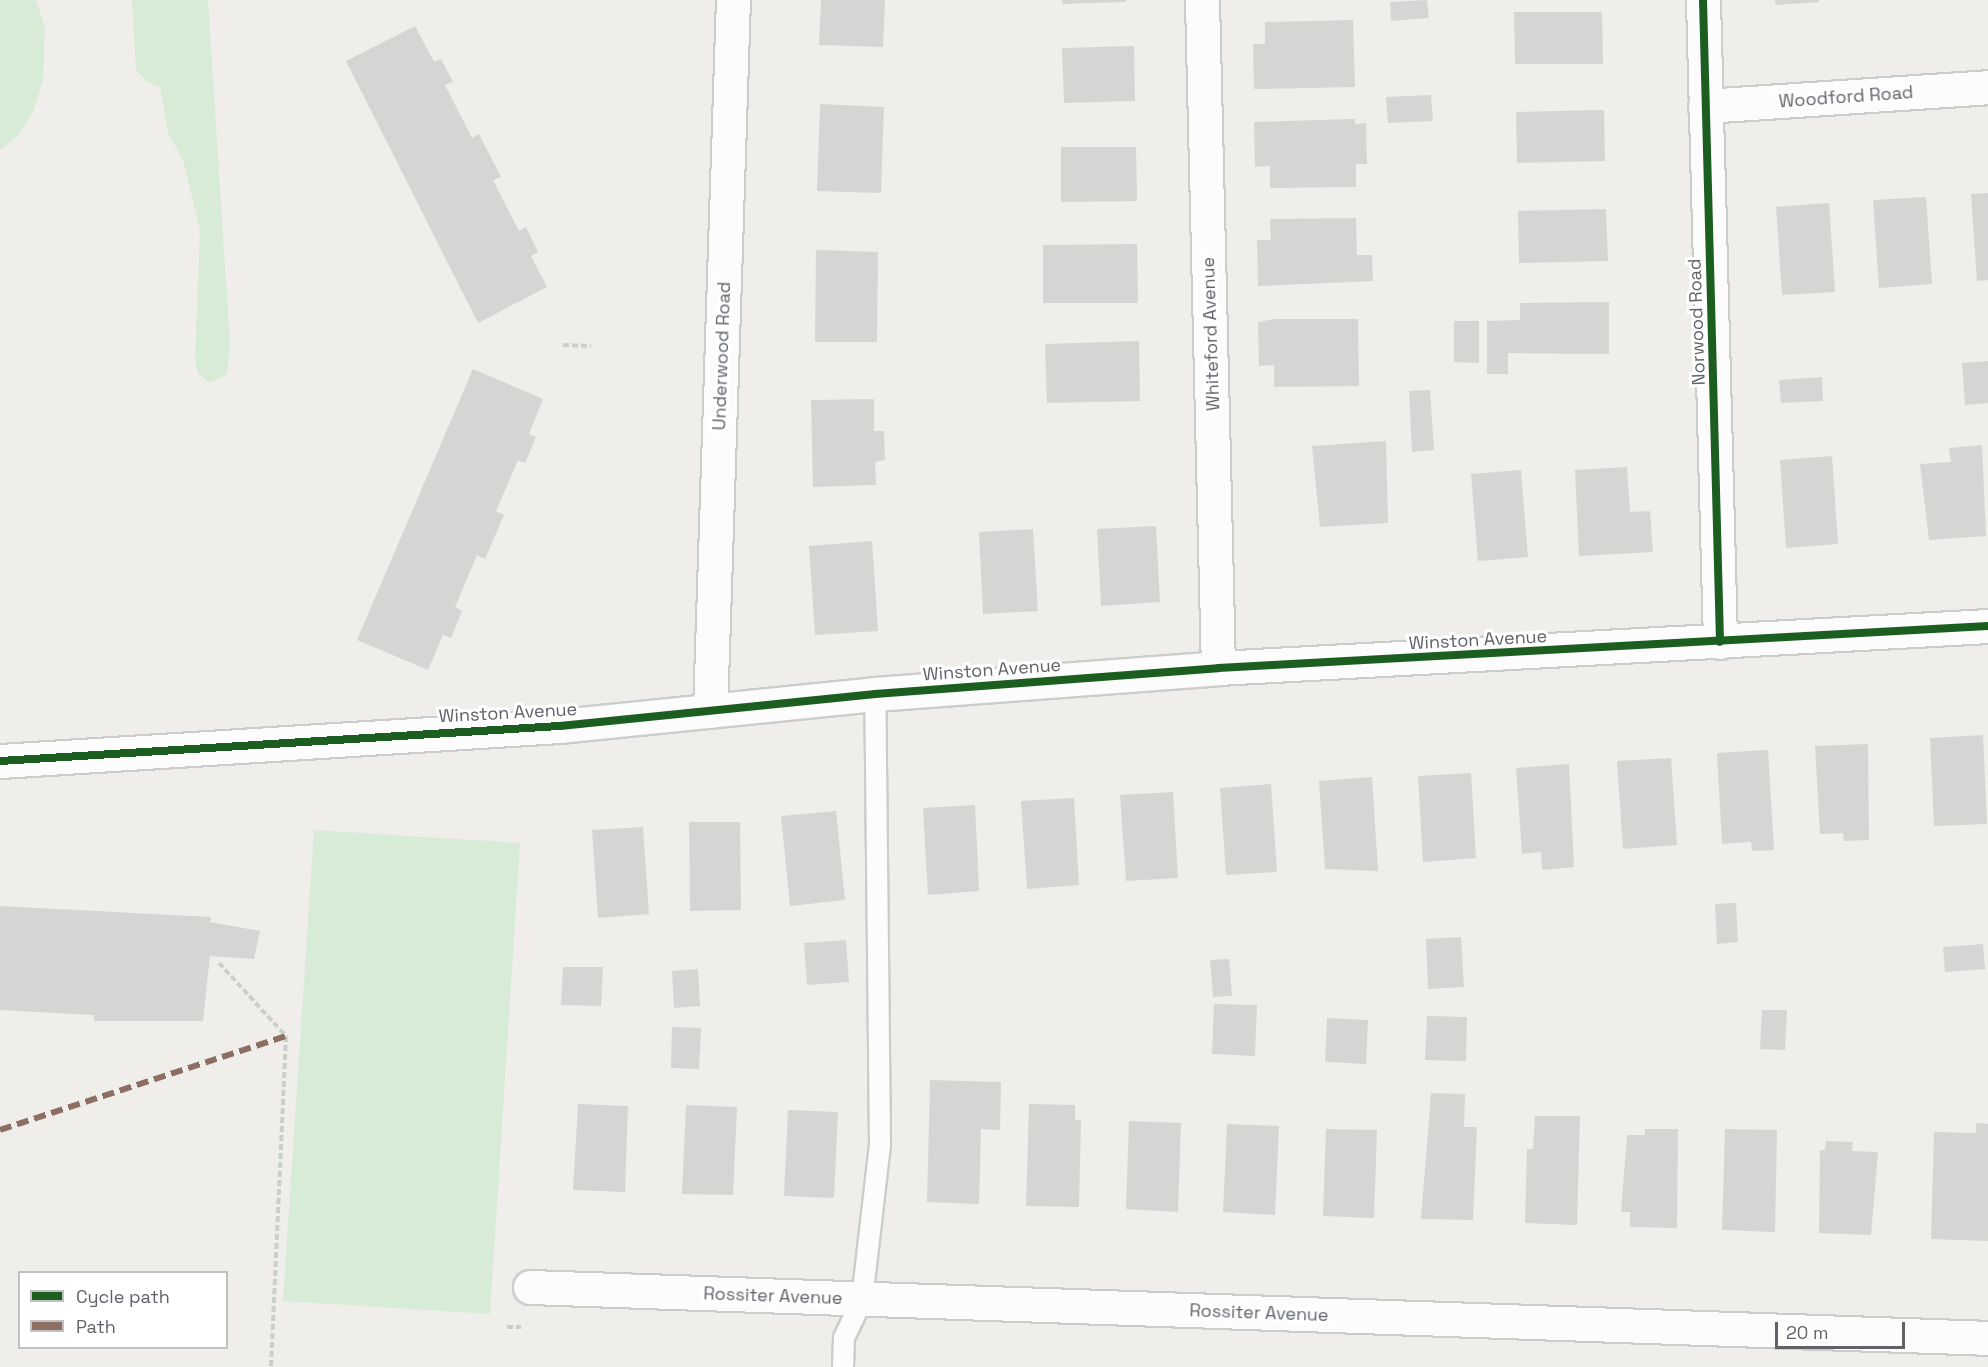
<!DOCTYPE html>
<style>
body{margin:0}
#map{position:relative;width:1988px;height:1367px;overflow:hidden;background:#efeeea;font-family:"Space Grotesk",sans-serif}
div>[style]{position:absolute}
.green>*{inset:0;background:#d8ebd6}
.building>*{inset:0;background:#d6d5d3}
.path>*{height:4px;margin-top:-2px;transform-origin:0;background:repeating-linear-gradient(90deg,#cacfcc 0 6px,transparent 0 9px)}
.roads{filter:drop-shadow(2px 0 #cbcccc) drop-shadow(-2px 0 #cbcccc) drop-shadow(0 2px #cbcccc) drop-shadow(0 -2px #cbcccc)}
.lane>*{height:20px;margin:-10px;padding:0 10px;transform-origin:10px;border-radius:10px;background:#fdfcfc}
.street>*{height:33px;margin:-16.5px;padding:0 16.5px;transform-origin:16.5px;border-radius:16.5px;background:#fdfcfc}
.quiet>*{height:6px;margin-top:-3px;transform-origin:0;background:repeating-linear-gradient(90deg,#8d6e63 0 12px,transparent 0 18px)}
.cycleway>*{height:8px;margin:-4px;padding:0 4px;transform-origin:4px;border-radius:4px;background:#1b5e20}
span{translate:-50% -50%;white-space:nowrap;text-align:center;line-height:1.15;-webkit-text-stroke:6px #fff;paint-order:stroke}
.street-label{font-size:18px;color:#5f6368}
.legend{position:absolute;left:18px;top:1271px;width:210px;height:78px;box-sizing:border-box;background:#fff;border:2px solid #bfc1c3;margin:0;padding:8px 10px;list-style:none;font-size:18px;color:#5f6368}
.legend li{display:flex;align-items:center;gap:12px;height:30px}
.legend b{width:30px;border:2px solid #bfc1c3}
.scale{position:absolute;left:1775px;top:1322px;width:130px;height:27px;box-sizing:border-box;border:3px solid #5f6368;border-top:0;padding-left:8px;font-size:18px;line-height:21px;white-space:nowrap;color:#5f6368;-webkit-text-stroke:4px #fff;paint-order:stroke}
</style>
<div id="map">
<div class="green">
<i style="clip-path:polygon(0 0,36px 0,45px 28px,43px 79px,33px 112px,17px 137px,0 150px)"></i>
<i style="clip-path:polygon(132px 0,208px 0,230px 345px,227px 374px,210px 383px,198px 374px,195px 361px,200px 230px,183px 160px,168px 133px,160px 87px,147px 82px,136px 70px)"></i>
<i style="clip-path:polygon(314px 830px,520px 843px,490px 1314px,283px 1301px)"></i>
</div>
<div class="building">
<i style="clip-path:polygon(821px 0,885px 0,883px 47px,819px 45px)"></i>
<i style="clip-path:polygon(1062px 0,1126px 0,1126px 2px,1062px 4px)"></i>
<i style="clip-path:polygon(1427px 0,1429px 18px,1391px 21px,1390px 2px)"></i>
<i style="clip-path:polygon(1775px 0,1819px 0,1819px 2px,1776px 5px)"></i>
<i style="clip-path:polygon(1514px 12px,1602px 12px,1603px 64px,1515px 64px)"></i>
<i style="clip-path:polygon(1353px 20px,1355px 87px,1254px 89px,1253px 44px,1265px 44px,1265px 22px)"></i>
<i style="clip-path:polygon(415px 26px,434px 62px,441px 59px,453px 82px,445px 85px,472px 138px,479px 134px,501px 177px,493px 180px,519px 231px,526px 227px,538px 252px,531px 256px,547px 287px,478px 323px,346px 61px)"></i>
<i style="clip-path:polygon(1134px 46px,1135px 101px,1064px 103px,1062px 48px)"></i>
<i style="clip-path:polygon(1431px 95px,1433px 121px,1388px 123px,1386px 97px)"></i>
<i style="clip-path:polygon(820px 104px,884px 107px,881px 193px,817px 191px)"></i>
<i style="clip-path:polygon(1604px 110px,1605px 161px,1517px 163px,1516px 112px)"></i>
<i style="clip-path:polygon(1355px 119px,1355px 124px,1366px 123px,1367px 164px,1356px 164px,1356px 187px,1270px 188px,1270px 166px,1255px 167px,1254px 122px)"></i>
<i style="clip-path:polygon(1061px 147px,1136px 147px,1137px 201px,1061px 202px)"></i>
<i style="clip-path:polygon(1988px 193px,1988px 280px,1977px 281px,1971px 194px)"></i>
<i style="clip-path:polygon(1926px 197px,1932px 284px,1879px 288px,1873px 200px)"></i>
<i style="clip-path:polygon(1829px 203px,1835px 292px,1782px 295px,1776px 207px)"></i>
<i style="clip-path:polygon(1606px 209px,1608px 261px,1519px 263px,1518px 211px)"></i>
<i style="clip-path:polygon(1356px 218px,1357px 255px,1372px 255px,1373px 281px,1258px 286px,1257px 240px,1271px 240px,1270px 219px)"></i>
<i style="clip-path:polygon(1137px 244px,1138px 303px,1043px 303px,1043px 245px)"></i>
<i style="clip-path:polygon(816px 250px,878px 252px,877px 342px,815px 342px)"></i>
<i style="clip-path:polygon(1609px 302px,1609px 354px,1508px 353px,1508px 374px,1487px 374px,1487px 321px,1520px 320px,1520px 303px)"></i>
<i style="clip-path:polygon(1274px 319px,1358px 319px,1359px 386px,1274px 387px,1274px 365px,1259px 366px,1258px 322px)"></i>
<i style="clip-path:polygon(1454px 321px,1479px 321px,1479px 363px,1454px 362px)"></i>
<i style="clip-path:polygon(1139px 341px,1140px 401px,1047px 403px,1045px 344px)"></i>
<i style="clip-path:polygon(1988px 361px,1988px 403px,1965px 405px,1962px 363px)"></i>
<i style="clip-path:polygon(473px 369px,543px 399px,529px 434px,536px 437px,525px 463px,518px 460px,496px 511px,504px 515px,485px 559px,477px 555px,455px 607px,462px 611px,451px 638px,443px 635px,428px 670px,357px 640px)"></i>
<i style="clip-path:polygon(1822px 377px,1823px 401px,1781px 403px,1779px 380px)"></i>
<i style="clip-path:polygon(1430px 390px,1434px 450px,1412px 452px,1409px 391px)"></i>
<i style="clip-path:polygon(874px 399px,874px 431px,884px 431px,885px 460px,875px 462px,876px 485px,813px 487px,811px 400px)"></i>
<i style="clip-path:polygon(1386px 441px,1388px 523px,1320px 527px,1312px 446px)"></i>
<i style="clip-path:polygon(1982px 445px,1986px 536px,1929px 540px,1920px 464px,1951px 462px,1949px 448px)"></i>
<i style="clip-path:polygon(1832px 456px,1838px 544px,1786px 548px,1780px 460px)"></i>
<i style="clip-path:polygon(1627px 467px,1630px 512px,1650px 511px,1653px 552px,1579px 556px,1575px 470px)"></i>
<i style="clip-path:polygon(1521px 470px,1528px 557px,1478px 561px,1471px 474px)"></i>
<i style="clip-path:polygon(1156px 526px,1160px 602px,1101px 606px,1097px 529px)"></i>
<i style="clip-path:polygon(1033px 529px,1038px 611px,983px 614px,979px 532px)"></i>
<i style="clip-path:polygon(872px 541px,878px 631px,815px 635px,809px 546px)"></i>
<i style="clip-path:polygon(1983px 735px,1987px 824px,1934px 826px,1930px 738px)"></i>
<i style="clip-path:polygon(1868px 744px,1869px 840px,1844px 841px,1843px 833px,1820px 834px,1815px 746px)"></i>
<i style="clip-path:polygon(1768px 750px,1774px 850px,1752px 851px,1751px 842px,1722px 844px,1717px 753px)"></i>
<i style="clip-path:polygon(1671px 758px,1677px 845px,1623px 849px,1617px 761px)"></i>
<i style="clip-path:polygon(1569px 764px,1574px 867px,1542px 870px,1541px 852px,1522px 854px,1516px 768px)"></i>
<i style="clip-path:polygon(1471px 773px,1476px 858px,1423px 862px,1418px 776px)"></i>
<i style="clip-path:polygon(1372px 777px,1378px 871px,1325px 869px,1319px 781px)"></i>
<i style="clip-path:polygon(1271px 784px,1277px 872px,1226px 875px,1220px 788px)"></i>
<i style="clip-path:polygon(1173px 792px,1178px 878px,1126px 881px,1120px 795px)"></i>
<i style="clip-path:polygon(1074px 798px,1079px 885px,1027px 889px,1021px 801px)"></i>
<i style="clip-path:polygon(975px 805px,979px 891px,928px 895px,923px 808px)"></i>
<i style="clip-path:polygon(836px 811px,845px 900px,790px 906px,781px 816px)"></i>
<i style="clip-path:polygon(689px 822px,740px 822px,741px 910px,690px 911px)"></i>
<i style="clip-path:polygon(643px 827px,649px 914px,598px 918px,592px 830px)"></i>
<i style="clip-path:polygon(1736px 903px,1738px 942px,1717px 944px,1715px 904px)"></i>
<i style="clip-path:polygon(0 906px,211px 917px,210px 922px,260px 931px,254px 959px,210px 956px,203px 1021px,94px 1021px,94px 1015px,0 1010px)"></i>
<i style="clip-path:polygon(1461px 937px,1464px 987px,1428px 989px,1426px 939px)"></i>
<i style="clip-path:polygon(846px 940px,849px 982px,807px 985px,804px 943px)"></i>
<i style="clip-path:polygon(1983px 944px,1985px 969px,1945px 972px,1943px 947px)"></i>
<i style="clip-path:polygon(1229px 959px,1232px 996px,1213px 997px,1210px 960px)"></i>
<i style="clip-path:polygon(563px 967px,603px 967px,601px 1006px,561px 1005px)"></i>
<i style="clip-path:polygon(698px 969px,700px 1006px,674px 1008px,672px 971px)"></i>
<i style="clip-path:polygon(1214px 1004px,1257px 1005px,1255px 1056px,1212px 1054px)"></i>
<i style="clip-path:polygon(1762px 1010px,1787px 1010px,1785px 1050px,1760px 1049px)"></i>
<i style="clip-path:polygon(1427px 1016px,1467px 1017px,1466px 1061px,1425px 1060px)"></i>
<i style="clip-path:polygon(1327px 1018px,1368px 1020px,1366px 1064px,1325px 1062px)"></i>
<i style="clip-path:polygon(672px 1027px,701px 1028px,699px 1069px,671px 1068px)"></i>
<i style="clip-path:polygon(930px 1080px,1001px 1082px,1000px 1130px,981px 1129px,979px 1204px,927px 1202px)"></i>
<i style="clip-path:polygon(1431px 1093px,1465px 1094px,1464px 1127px,1477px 1127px,1473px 1220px,1421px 1219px)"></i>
<i style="clip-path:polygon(578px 1104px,628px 1106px,625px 1192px,573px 1190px)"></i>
<i style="clip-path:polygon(1029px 1104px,1075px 1105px,1075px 1120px,1081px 1120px,1079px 1207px,1026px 1206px)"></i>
<i style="clip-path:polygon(686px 1105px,737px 1107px,733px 1195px,682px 1194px)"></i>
<i style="clip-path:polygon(788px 1110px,838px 1112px,834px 1198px,784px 1196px)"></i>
<i style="clip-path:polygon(1535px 1116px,1580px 1116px,1577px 1225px,1525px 1223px,1527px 1149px,1533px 1149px)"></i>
<i style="clip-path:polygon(1129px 1121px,1181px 1123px,1178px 1212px,1126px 1209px)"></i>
<i style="clip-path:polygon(1976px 1123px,1988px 1124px,1988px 1241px,1931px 1239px,1934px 1132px,1976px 1133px)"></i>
<i style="clip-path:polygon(1227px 1124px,1279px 1126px,1275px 1215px,1223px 1212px)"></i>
<i style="clip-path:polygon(1326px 1129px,1377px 1130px,1374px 1218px,1323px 1216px)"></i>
<i style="clip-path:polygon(1645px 1129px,1678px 1129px,1677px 1228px,1630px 1227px,1630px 1212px,1621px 1212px,1627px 1135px,1645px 1135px)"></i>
<i style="clip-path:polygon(1725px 1129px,1777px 1130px,1775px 1232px,1722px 1230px)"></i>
<i style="clip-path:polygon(1826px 1141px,1853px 1142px,1852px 1151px,1878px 1152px,1871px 1235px,1819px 1233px,1820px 1150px,1825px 1150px)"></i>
</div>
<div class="path">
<i style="left:563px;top:345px;width:28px;rotate:2deg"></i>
<i style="left:219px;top:963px;width:99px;rotate:47.5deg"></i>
<i style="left:286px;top:1036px;width:331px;rotate:92.6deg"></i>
<i style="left:507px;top:1327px;width:14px"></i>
</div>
<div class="roads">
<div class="lane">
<i style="left:843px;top:1367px;width:29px;rotate:-88deg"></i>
<i style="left:844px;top:1338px;width:42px;rotate:-64.7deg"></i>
<i style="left:862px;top:1300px;width:157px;rotate:-83.4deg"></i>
<i style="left:880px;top:1144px;width:450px;rotate:-90.6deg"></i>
</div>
<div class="street">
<i style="left:1202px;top:0;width:668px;rotate:88.63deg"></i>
<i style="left:1703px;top:0;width:642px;rotate:88.48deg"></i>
<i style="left:1705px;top:106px;width:284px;rotate:-3.8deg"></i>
<i style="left:710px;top:711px;width:711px;rotate:-88.15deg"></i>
<i style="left:0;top:761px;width:561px;rotate:-3.58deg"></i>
<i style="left:560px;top:726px;width:317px;rotate:-5.8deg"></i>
<i style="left:875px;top:694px;width:344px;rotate:-4.3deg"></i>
<i style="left:1218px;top:668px;width:771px;rotate:-3.12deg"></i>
<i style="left:530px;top:1287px;width:1459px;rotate:2deg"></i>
</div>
</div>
<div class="quiet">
<i style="left:0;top:1130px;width:301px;rotate:-18.2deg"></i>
</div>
<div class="cycleway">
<i style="left:1703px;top:0;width:642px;rotate:88.48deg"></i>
<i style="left:0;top:761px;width:561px;rotate:-3.58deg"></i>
<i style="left:560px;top:726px;width:317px;rotate:-5.8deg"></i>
<i style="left:875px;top:694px;width:344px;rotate:-4.3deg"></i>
<i style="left:1218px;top:668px;width:771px;rotate:-3.12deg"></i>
</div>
<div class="street-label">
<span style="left:1846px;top:97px;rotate:-4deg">Woodford Road</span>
<span style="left:1697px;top:322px;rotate:-92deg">Norwood Road</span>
<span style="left:1211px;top:334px;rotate:-92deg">Whiteford Avenue</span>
<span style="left:722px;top:356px;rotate:-88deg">Underwood Road</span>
<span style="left:1478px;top:640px;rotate:-3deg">Winston Avenue</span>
<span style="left:992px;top:670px;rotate:-4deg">Winston Avenue</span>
<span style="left:508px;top:713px;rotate:-3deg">Winston Avenue</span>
<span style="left:773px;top:1296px;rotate:2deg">Rossiter Avenue</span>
<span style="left:1259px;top:1313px;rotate:2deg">Rossiter Avenue</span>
</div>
<ul class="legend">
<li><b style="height:8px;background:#1b5e20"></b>Cycle path</li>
<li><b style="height:8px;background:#8d6e63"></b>Path</li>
</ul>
<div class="scale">20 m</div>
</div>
